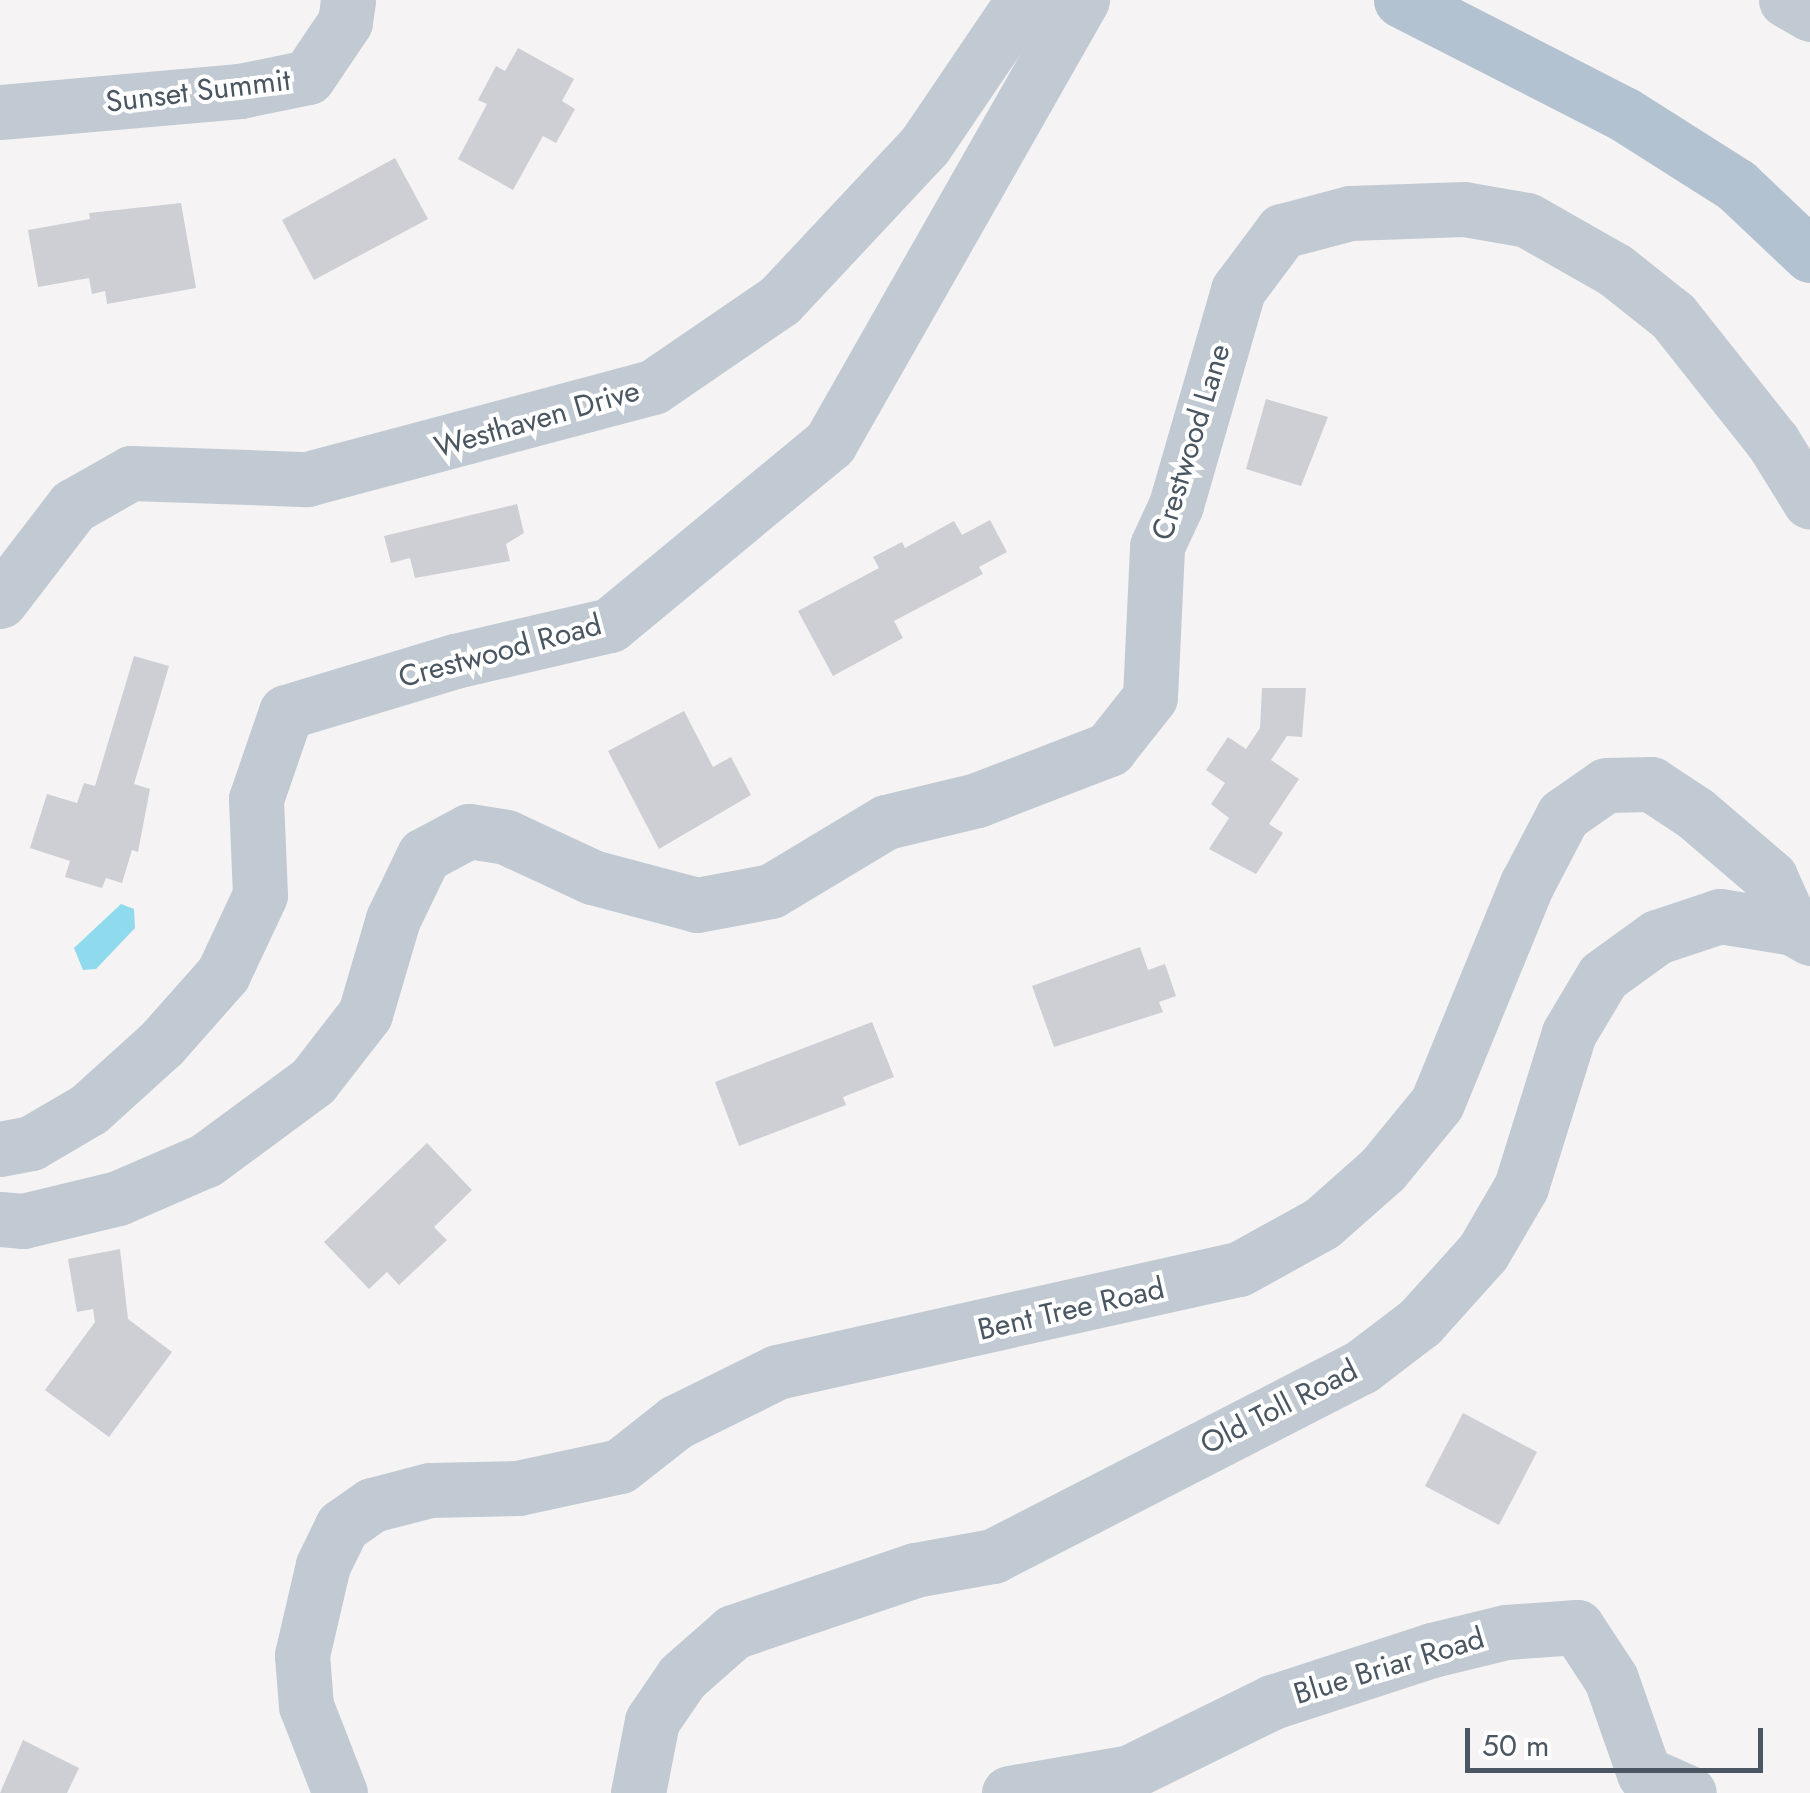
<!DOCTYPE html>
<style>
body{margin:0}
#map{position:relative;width:1810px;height:1793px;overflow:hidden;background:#f5f3f3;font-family:Jost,sans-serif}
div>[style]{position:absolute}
.water>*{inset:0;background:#90daee}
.building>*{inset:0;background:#cdcfd5}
.minor>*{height:55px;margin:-27.5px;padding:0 27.5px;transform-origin:27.5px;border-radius:27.5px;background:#c1cad2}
.major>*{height:55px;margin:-27.5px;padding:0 27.5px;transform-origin:27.5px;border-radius:27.5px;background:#b3c2d1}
span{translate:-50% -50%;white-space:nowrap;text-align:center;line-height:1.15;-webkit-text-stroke:8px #fff;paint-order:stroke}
.street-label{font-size:30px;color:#4a5661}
.scale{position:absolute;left:1465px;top:1728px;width:298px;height:45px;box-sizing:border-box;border:5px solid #4a5661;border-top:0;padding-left:12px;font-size:30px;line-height:35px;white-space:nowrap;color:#4a5661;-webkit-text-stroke:8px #fff;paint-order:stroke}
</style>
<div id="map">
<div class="water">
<i style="clip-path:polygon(121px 904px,134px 909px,135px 928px,96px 969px,83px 970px,74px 948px)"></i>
</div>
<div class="building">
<i style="clip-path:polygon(518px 48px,574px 79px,562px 101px,575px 109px,556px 143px,543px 136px,513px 190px,458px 159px,487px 104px,478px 100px,496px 66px,505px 71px)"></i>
<i style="clip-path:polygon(395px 158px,428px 219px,314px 280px,282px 220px)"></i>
<i style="clip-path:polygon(181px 203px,196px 288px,107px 304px,105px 291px,92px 294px,89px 278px,38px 287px,28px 230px,90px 219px,89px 213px)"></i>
<i style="clip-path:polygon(1266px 399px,1328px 417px,1301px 486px,1246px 469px)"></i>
<i style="clip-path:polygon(517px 504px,524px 533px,506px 544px,510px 561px,415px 578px,410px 558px,391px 563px,384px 536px)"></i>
<i style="clip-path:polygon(990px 520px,1007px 552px,979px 567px,983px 574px,894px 621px,903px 638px,833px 676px,798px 611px,879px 568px,873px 557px,902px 542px,905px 548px,954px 521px,962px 535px)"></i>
<i style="clip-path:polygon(134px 656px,169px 666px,134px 784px,150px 789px,138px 852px,132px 850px,122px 883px,106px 878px,102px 888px,65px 877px,70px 861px,30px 848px,47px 794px,77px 803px,84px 783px,95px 786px)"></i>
<i style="clip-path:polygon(1262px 688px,1306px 688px,1302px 737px,1287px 736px,1271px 760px,1299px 779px,1269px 824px,1283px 833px,1256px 874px,1209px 849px,1229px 818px,1211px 804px,1225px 783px,1206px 770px,1228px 737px,1246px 749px,1260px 728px)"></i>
<i style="clip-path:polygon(684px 711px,713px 767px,731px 757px,751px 795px,659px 849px,608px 751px)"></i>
<i style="clip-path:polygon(1140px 947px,1148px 970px,1165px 964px,1176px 996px,1159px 1002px,1163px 1012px,1054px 1047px,1032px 986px)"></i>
<i style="clip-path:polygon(872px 1022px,894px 1077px,843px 1097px,846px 1105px,739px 1146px,715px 1082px)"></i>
<i style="clip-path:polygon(427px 1143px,472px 1190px,434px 1227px,447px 1240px,399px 1285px,387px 1272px,369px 1289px,324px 1242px)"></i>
<i style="clip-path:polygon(120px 1249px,128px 1319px,172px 1352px,109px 1437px,45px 1390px,95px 1322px,93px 1309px,77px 1312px,68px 1259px)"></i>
<i style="clip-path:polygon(1463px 1413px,1537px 1452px,1499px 1525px,1425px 1486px)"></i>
<i style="clip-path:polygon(23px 1740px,79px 1768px,67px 1793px,0 1793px)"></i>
</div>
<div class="minor">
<i style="left:1786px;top:0;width:28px;rotate:30deg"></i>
<i style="left:0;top:112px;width:241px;rotate:-5deg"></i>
<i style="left:240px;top:91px;width:69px;rotate:-11.6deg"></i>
<i style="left:308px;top:77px;width:66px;rotate:-56.1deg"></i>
<i style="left:345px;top:22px;width:22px;rotate:-82deg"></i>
<i style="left:0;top:601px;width:120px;rotate:-52.5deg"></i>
<i style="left:73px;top:506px;width:67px;rotate:-29.6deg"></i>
<i style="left:131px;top:473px;width:176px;rotate:2deg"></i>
<i style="left:307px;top:479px;width:358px;rotate:-14.9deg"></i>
<i style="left:653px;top:387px;width:154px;rotate:-34.4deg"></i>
<i style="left:780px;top:300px;width:212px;rotate:-46.9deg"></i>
<i style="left:925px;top:145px;width:175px;rotate:-55.9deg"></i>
<i style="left:0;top:1149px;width:32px;rotate:-11deg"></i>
<i style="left:31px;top:1143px;width:67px;rotate:-30.4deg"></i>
<i style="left:89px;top:1109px;width:97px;rotate:-42.1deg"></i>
<i style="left:161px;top:1044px;width:94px;rotate:-48.5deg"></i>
<i style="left:223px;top:974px;width:87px;rotate:-64.9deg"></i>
<i style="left:260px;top:895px;width:96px;rotate:-92.4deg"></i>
<i style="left:256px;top:799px;width:92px;rotate:-71deg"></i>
<i style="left:286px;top:712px;width:177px;rotate:-16.8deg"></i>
<i style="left:455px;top:661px;width:159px;rotate:-13.1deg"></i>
<i style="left:610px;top:625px;width:286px;rotate:-39.6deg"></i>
<i style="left:830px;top:443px;width:510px;rotate:-60.37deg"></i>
<i style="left:0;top:1219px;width:23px;rotate:5deg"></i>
<i style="left:23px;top:1221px;width:98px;rotate:-13.6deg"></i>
<i style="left:118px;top:1198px;width:96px;rotate:-23.4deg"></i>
<i style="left:206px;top:1160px;width:133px;rotate:-36.4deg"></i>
<i style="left:313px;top:1081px;width:85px;rotate:-52.2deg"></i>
<i style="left:365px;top:1014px;width:99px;rotate:-73.6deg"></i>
<i style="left:393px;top:919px;width:71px;rotate:-64.2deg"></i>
<i style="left:424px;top:855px;width:51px;rotate:-28.1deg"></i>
<i style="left:469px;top:831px;width:37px;rotate:9deg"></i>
<i style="left:506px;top:837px;width:95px;rotate:24.9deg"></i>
<i style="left:592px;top:877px;width:109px;rotate:14.9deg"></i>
<i style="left:697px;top:905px;width:75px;rotate:-10.7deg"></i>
<i style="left:771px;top:891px;width:134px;rotate:-31deg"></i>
<i style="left:886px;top:822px;width:94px;rotate:-13.6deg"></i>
<i style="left:977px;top:800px;width:142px;rotate:-21.1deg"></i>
<i style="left:1109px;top:749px;width:66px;rotate:-51.7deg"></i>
<i style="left:1150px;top:697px;width:151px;rotate:-87.3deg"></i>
<i style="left:1157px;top:546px;width:45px;rotate:-65.1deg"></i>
<i style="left:1176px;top:505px;width:224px;rotate:-73.9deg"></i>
<i style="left:1238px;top:290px;width:74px;rotate:-53.3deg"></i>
<i style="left:1282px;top:231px;width:70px;rotate:-14.8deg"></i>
<i style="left:1350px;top:213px;width:114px;rotate:-2deg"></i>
<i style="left:1464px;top:209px;width:64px;rotate:9.9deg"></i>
<i style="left:1527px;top:220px;width:101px;rotate:29.6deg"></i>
<i style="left:1615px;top:270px;width:74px;rotate:38.4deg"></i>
<i style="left:1673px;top:316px;width:161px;rotate:51.6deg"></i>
<i style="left:1773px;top:442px;width:70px;rotate:58.3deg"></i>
<i style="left:340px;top:1793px;width:93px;rotate:-111.3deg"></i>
<i style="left:306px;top:1706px;width:51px;rotate:-94.5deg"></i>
<i style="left:302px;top:1655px;width:92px;rotate:-76.9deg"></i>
<i style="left:323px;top:1565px;width:43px;rotate:-64deg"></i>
<i style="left:342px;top:1526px;width:37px;rotate:-35deg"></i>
<i style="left:372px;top:1505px;width:60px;rotate:-14.5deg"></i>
<i style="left:430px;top:1490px;width:88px;rotate:-1.3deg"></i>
<i style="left:518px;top:1488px;width:104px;rotate:-12.2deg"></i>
<i style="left:620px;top:1466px;width:71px;rotate:-38.2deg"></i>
<i style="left:676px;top:1422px;width:113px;rotate:-26.3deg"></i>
<i style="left:777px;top:1372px;width:473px;rotate:-12.6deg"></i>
<i style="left:1239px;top:1269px;width:95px;rotate:-29deg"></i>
<i style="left:1322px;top:1223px;width:81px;rotate:-41.5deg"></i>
<i style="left:1383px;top:1169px;width:85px;rotate:-50.7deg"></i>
<i style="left:1437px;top:1103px;width:237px;rotate:-67.7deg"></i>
<i style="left:1527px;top:884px;width:78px;rotate:-62.4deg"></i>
<i style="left:1563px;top:815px;width:52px;rotate:-34.9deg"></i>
<i style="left:1606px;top:785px;width:45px;rotate:-1.3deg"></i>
<i style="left:1651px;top:784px;width:53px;rotate:33.4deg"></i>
<i style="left:1695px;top:813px;width:99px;rotate:40.5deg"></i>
<i style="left:1770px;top:877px;width:56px;rotate:65.7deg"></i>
<i style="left:638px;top:1793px;width:73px;rotate:-79deg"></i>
<i style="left:652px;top:1721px;width:53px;rotate:-55.7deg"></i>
<i style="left:682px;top:1677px;width:68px;rotate:-41.4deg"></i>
<i style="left:733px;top:1632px;width:192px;rotate:-18.8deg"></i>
<i style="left:915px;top:1570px;width:79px;rotate:-10.2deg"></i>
<i style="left:993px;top:1556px;width:414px;rotate:-27.2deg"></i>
<i style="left:1361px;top:1367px;width:74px;rotate:-37.3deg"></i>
<i style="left:1420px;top:1322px;width:94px;rotate:-48deg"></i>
<i style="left:1483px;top:1252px;width:75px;rotate:-59.7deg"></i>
<i style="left:1521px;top:1187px;width:161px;rotate:-72.7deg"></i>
<i style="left:1569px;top:1033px;width:66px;rotate:-59.2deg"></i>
<i style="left:1603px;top:976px;width:67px;rotate:-35.8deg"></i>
<i style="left:1657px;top:937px;width:66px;rotate:-18.4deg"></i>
<i style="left:1720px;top:916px;width:74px;rotate:9.3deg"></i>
<i style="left:1793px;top:928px;width:20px;rotate:30deg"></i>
<i style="left:1009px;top:1793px;width:123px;rotate:-9.8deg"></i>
<i style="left:1130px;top:1772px;width:158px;rotate:-26.2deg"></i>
<i style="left:1272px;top:1702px;width:168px;rotate:-18deg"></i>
<i style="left:1432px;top:1650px;width:76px;rotate:-13.7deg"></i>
<i style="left:1506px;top:1632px;width:71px;rotate:-4deg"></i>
<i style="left:1577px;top:1627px;width:62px;rotate:56.8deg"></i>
<i style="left:1611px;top:1679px;width:100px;rotate:70.7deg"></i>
<i style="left:1644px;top:1773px;width:49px;rotate:24deg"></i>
</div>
<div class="major">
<i style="left:1401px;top:0;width:250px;rotate:27.1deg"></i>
<i style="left:1624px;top:114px;width:133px;rotate:32.4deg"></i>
<i style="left:1736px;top:185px;width:102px;rotate:43.4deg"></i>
</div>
<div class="street-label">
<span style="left:198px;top:91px;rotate:-7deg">Sunset Summit</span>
<span style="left:537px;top:419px;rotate:-16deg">Westhaven Drive</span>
<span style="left:1191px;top:442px;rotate:-73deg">Crestwood Lane</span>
<span style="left:500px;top:651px;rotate:-15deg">Crestwood Road</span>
<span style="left:1071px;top:1309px;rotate:-13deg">Bent Tree Road</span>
<span style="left:1279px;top:1407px;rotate:-27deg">Old Toll Road</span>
<span style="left:1389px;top:1666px;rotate:-17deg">Blue Briar Road</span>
</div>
<div class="scale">50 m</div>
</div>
